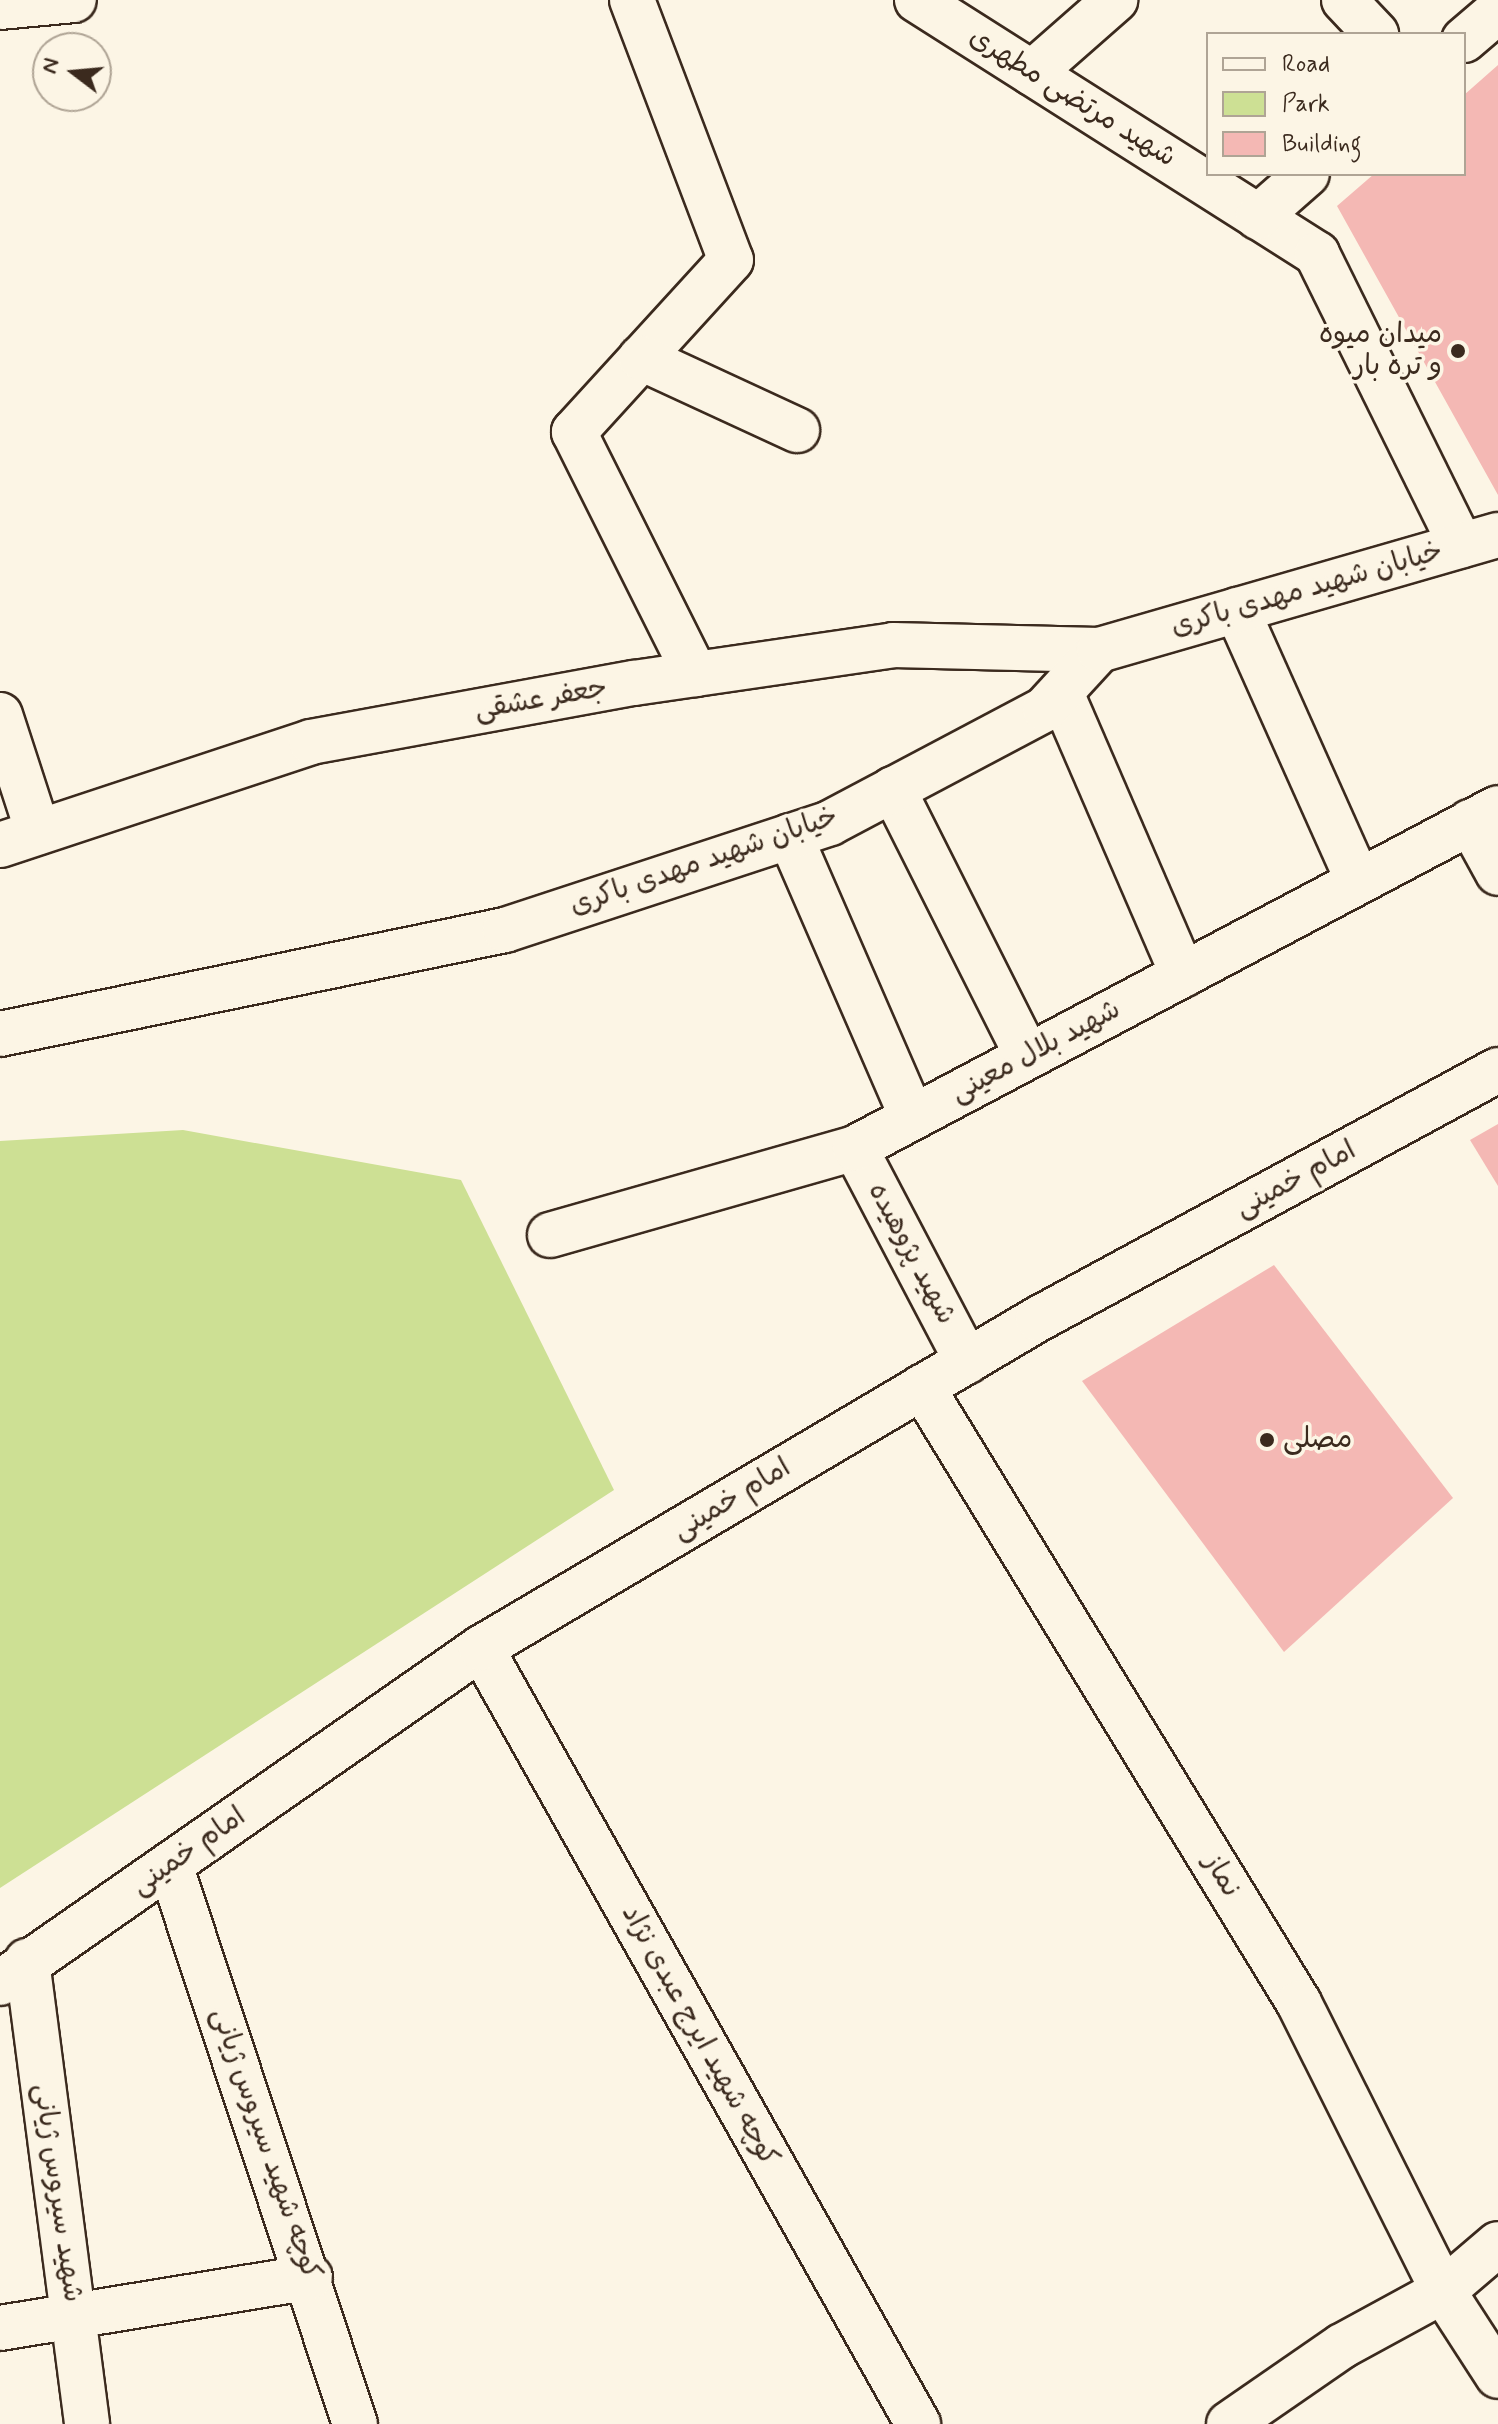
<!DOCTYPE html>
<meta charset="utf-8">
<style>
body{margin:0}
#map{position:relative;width:1498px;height:2424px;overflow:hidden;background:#fcf5e5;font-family:Mynerve,"Playpen Sans Arabic",sans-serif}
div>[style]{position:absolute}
.green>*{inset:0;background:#cde094}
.building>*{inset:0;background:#f4b8b4}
.roads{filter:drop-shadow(2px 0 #3b2a1e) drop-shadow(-2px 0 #3b2a1e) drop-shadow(0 2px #3b2a1e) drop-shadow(0 -2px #3b2a1e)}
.minor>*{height:44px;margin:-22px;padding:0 22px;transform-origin:22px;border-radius:22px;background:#fcf5e5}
.major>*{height:44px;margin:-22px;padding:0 22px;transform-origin:22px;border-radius:22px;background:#fcf5e5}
.dots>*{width:22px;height:22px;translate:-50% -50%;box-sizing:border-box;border:4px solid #fcf5e5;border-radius:50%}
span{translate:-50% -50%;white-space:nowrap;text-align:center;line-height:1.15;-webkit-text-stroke:7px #fcf5e5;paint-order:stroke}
.street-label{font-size:28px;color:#3b2a1e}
.poi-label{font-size:28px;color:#3b2a1e}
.right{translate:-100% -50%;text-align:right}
.left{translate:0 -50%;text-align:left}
.legend{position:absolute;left:1206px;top:32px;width:260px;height:144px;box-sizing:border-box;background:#fcf5e5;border:2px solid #afa495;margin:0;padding:10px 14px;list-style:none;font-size:24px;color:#3b2a1e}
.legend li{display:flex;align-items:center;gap:16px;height:40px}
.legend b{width:40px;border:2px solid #afa495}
.north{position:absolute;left:32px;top:32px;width:80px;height:80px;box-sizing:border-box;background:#fcf5e5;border:2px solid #afa495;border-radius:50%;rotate:286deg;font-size:22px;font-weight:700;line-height:32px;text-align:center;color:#3b2a1e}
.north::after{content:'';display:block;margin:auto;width:28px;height:36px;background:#3b2a1e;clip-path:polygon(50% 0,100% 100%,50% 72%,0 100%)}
</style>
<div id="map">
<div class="green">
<i style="clip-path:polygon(183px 1130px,461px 1180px,614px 1490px,0 1888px,0 1141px)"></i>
</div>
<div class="building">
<i style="clip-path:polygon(1498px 65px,1498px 495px,1337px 206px,1374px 174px,1464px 174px,1464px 95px)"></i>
<i style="clip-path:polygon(1498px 1124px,1498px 1186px,1470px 1140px)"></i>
<i style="clip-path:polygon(1274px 1265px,1453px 1498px,1284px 1652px,1082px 1381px)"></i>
</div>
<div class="roads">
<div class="minor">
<i style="left:632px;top:0;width:278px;rotate:69.2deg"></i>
<i style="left:731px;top:260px;width:233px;rotate:132.4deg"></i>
<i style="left:574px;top:432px;width:271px;rotate:63.4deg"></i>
<i style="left:917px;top:0;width:474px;rotate:32.4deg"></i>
<i style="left:1317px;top:254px;width:325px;rotate:63.7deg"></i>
<i style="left:1344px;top:0;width:47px;rotate:46.7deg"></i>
<i style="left:0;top:7px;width:74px;rotate:-5.4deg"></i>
<i style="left:1464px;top:40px;width:45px;rotate:-40.5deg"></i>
<i style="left:1032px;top:73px;width:111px;rotate:-41.3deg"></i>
<i style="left:1258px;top:217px;width:65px;rotate:-41.3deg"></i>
<i style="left:641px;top:358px;width:172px;rotate:24.8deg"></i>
<i style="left:1237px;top:610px;width:297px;rotate:65.9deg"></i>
<i style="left:1061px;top:693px;width:307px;rotate:66.6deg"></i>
<i style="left:0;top:715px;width:123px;rotate:72deg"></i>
<i style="left:893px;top:789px;width:299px;rotate:63.3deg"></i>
<i style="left:1470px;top:822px;width:58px;rotate:61.2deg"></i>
<i style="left:790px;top:836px;width:306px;rotate:66.5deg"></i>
<i style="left:0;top:845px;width:328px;rotate:-18.3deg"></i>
<i style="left:311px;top:742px;width:328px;rotate:-10.4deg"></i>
<i style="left:634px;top:683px;width:262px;rotate:-8.3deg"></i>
<i style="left:893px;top:645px;width:206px;rotate:1.4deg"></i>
<i style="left:0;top:1034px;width:516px;rotate:-11.64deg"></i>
<i style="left:505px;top:930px;width:342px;rotate:-18.2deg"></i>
<i style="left:830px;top:823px;width:243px;rotate:-27.9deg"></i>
<i style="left:1045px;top:709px;width:80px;rotate:-47.5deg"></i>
<i style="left:1099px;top:650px;width:415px;rotate:-16.1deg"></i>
<i style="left:855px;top:1148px;width:241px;rotate:62.3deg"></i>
<i style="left:550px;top:1235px;width:317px;rotate:-15.9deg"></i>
<i style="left:855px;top:1148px;width:727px;rotate:-27.87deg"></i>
<i style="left:922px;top:1387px;width:722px;rotate:58.53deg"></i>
<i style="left:1299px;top:2003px;width:322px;rotate:63.4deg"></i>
<i style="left:1443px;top:2291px;width:101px;rotate:57.1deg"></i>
<i style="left:481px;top:1648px;width:891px;rotate:60.61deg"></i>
<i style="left:170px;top:1865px;width:589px;rotate:71.69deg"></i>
<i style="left:27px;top:1961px;width:467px;rotate:82.6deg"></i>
<i style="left:0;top:2328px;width:314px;rotate:-9.3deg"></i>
<i style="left:1229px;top:2424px;width:137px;rotate:-34.6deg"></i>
<i style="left:1342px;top:2346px;width:115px;rotate:-28.6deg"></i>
<i style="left:1443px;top:2291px;width:72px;rotate:-40.5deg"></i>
</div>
<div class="major">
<i style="left:0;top:1983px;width:586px;rotate:-34.86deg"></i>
<i style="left:481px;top:1648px;width:647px;rotate:-30.57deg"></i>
<i style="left:1038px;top:1319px;width:523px;rotate:-28.43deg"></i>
</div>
</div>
<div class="dots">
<i style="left:1458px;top:351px;background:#3b2a1e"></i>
<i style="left:1267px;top:1440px;background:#3b2a1e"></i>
</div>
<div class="street-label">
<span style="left:1072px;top:98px;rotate:32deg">شهید مرتضی مطهری</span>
<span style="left:1307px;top:590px;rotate:-16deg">خیابان شهید مهدی باکری</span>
<span style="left:541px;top:700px;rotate:-10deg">جعفر عشقی</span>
<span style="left:704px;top:862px;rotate:-19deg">خیابان شهید مهدی باکری</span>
<span style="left:1036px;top:1052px;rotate:-28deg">شهید بلال معینی</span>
<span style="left:1296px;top:1180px;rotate:-28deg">امام خمینی</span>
<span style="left:911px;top:1254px;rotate:62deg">شهید پژوهیده</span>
<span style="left:732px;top:1500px;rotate:-31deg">امام خمینی</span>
<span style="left:189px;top:1852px;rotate:-35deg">امام خمینی</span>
<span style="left:1221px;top:1876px;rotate:59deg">نماز</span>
<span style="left:699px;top:2036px;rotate:61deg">کوچه شهید ایرج عبدی نژاد</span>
<span style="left:265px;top:2144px;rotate:71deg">کوچه شهید سیروس ژیانی</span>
<span style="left:57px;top:2193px;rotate:82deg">شهید سیروس ژیانی</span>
</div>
<div class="poi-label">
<span class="right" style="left:1442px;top:351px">میدان میوه<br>و تره بار</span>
<span class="left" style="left:1283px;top:1440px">مصلی</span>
</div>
<ul class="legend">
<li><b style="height:10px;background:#fcf5e5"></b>Road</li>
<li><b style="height:22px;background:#cde094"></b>Park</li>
<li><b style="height:22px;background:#f4b8b4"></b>Building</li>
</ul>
<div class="north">N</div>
</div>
